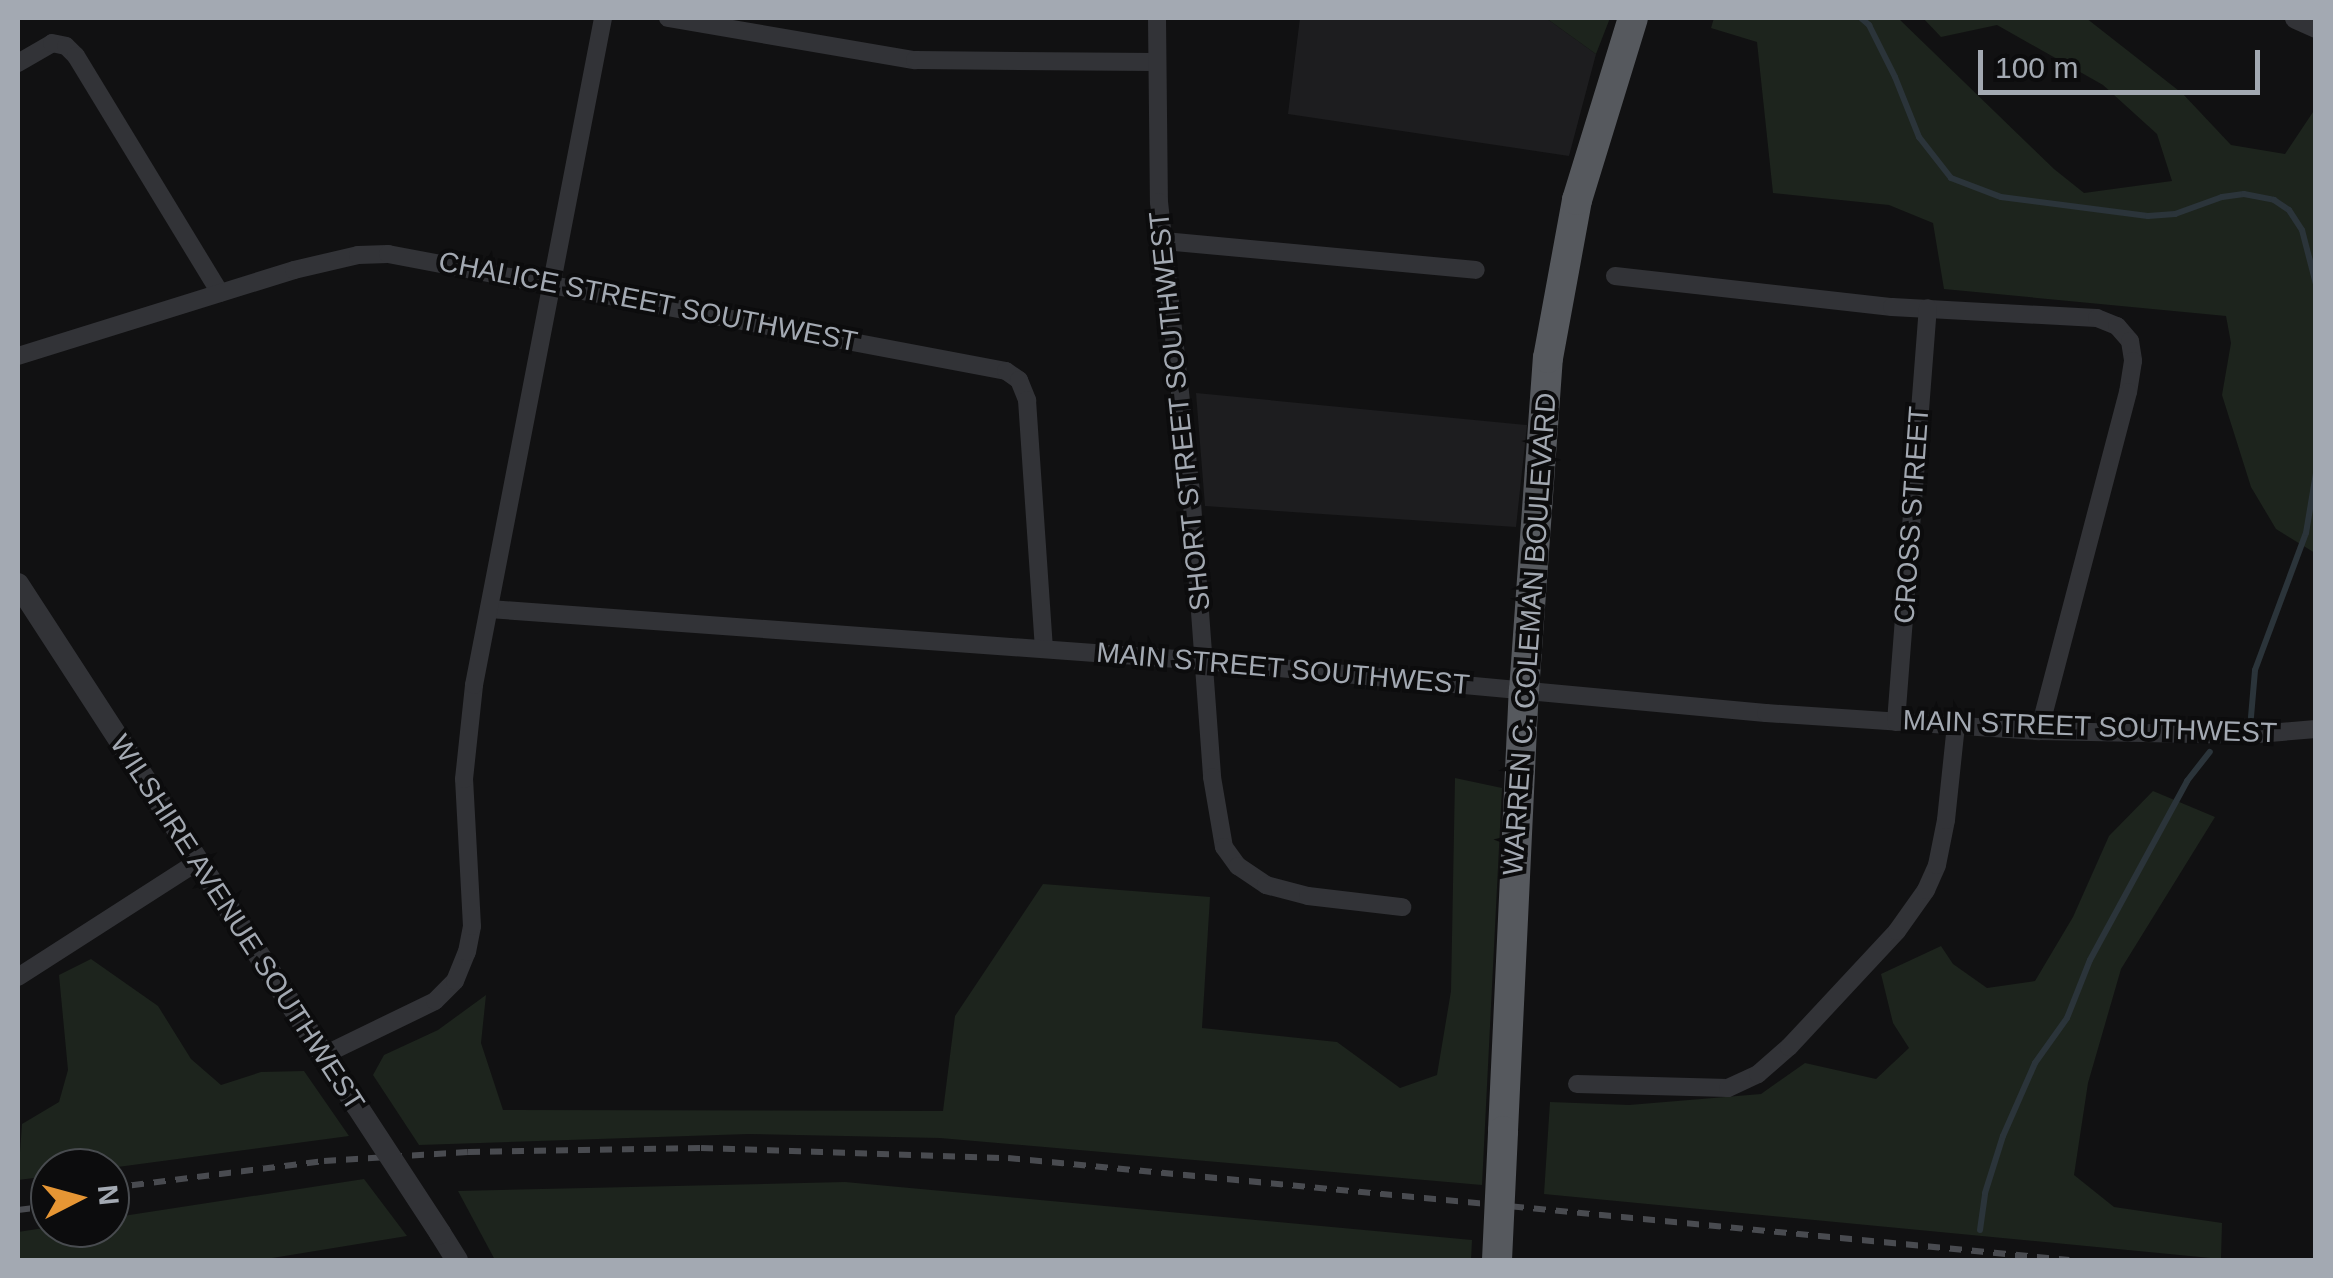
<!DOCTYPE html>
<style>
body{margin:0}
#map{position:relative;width:2333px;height:1278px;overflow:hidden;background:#111112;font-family:Arial,sans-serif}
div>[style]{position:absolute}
.built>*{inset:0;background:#1d1d1f}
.green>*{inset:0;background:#1d241d}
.stream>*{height:6px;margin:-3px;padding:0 3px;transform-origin:3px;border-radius:3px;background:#2b343a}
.minor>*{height:18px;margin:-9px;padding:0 9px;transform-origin:9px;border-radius:9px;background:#323337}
.tertiary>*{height:22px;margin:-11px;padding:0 11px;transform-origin:11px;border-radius:11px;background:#323337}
.trunk>*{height:30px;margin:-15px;padding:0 15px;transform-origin:15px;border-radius:15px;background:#56595e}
.rail>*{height:6px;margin-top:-3px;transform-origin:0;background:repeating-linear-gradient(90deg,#494b50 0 12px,transparent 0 22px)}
.tertiary-bridge>*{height:22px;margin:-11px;padding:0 11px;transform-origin:11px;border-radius:11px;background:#323337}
.trunk-bridge>*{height:30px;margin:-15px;padding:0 15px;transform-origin:15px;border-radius:15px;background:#56595e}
span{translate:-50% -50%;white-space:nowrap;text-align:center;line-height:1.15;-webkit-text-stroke:8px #0c0c0d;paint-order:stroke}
.street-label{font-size:28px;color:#a3a9b2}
.frame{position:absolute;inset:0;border:20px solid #a3a9b2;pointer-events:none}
.north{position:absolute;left:30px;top:1148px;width:100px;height:100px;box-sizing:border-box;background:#0c0c0d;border:2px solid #484b4f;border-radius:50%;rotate:84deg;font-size:28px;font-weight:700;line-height:40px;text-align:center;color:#a3a9b2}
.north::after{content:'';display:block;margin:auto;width:35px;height:45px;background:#e69634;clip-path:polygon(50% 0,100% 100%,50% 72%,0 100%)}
.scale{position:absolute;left:1978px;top:50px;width:282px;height:45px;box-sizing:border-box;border:5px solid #a3a9b2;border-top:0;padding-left:12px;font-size:30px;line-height:35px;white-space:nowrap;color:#a3a9b2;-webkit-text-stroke:8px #0c0c0d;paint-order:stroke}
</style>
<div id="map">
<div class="built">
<i style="clip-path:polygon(1300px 18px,1546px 18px,1596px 54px,1569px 156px,1288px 114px)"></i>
<i style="clip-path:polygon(1196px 393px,1527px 425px,1516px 527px,1205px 506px)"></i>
</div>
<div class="green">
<i style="clip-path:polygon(1546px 18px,1610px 18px,1596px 54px)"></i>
<i style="clip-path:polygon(1714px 18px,1898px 18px,2054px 169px,2084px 193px,2172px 181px,2157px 134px,2103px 85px,1997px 25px,1941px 37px,1923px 18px,2086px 18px,2183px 94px,2231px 145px,2285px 154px,2315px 109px,2315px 553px,2276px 529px,2251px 487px,2222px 395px,2231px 343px,2226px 316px,1944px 289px,1933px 223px,1889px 205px,1773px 193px,1757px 42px,1711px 28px)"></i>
<i style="clip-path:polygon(1455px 778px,1502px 788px,1482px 1185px,940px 1138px,748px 1134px,419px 1145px,373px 1075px,384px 1055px,438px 1030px,486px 995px,481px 1043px,503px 1110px,943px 1111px,955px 1016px,1043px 884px,1210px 897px,1202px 1028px,1337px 1042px,1400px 1088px,1437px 1075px,1451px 991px)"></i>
<i style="clip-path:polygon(2153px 791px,2215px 817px,2121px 969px,2088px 1083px,2074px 1175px,2114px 1207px,2222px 1223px,2221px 1259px,1544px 1194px,1550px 1102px,1629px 1105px,1761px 1094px,1805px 1063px,1876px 1079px,1909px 1048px,1893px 1023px,1881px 974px,1941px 946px,1953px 964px,1987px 988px,2035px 981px,2073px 917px,2109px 836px)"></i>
<i style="clip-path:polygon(91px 959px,158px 1006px,191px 1059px,221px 1085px,261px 1072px,304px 1071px,349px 1136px,110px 1168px,50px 1168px,50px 1176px,18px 1180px,22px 1124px,59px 1102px,68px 1070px,59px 975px)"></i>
<i style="clip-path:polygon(364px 1179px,407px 1236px,260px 1260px,18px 1260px,18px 1232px,50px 1227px,110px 1228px,110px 1218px)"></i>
<i style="clip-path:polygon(845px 1182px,1472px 1240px,1471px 1260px,495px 1260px,458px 1191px)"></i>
</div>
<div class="stream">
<i style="left:1861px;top:18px;width:11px;rotate:41deg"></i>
<i style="left:1869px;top:25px;width:58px;rotate:63.4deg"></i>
<i style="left:1895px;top:77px;width:65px;rotate:68.2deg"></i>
<i style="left:1919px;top:137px;width:52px;rotate:52deg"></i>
<i style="left:1951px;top:178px;width:53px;rotate:20.8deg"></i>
<i style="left:2001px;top:197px;width:148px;rotate:7.4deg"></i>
<i style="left:2148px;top:216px;width:27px;rotate:-4deg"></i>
<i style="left:2175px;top:214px;width:50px;rotate:-19.9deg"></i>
<i style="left:2222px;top:197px;width:22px;rotate:-8deg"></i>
<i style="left:2244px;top:194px;width:31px;rotate:11deg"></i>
<i style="left:2274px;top:200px;width:18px;rotate:34deg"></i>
<i style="left:2289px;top:210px;width:24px;rotate:57deg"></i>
<i style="left:2302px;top:230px;width:56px;rotate:75.5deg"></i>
<i style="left:2251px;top:717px;width:47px;rotate:-85.1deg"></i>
<i style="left:2255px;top:670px;width:146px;rotate:-69.6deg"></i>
<i style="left:2306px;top:533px;width:61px;rotate:-80.5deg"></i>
<i style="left:1980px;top:1230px;width:37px;rotate:-82deg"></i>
<i style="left:1985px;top:1193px;width:60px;rotate:-72.5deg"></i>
<i style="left:2003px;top:1136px;width:80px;rotate:-66.3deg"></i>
<i style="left:2035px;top:1063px;width:55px;rotate:-54.6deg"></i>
<i style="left:2067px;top:1018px;width:62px;rotate:-68.4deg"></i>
<i style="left:2090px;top:960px;width:204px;rotate:-61.5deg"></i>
<i style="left:2187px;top:781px;width:37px;rotate:-52deg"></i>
</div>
<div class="minor">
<i style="left:668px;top:18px;width:251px;rotate:9.7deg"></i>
<i style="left:915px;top:60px;width:241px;rotate:0.5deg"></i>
<i style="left:1157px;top:18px;width:184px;rotate:89.4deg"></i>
<i style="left:1159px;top:202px;width:303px;rotate:83.7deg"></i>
<i style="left:1192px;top:503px;width:275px;rotate:85.8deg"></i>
<i style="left:1212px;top:777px;width:71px;rotate:80.3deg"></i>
<i style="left:1224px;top:847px;width:24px;rotate:54deg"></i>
<i style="left:1238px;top:866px;width:34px;rotate:34deg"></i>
<i style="left:1266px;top:885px;width:43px;rotate:14.7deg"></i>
<i style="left:1308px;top:896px;width:95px;rotate:6.7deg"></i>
<i style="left:18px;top:63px;width:39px;rotate:-30deg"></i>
<i style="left:52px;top:43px;width:14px;rotate:12deg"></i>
<i style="left:66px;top:46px;width:14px;rotate:45deg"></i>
<i style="left:76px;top:56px;width:277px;rotate:58.7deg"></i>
<i style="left:1164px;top:241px;width:313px;rotate:5.3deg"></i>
<i style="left:1615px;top:276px;width:279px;rotate:6.4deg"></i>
<i style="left:1892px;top:307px;width:205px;rotate:3.1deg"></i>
<i style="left:2097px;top:318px;width:22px;rotate:22deg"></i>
<i style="left:2117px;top:326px;width:20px;rotate:49deg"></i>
<i style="left:2130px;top:341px;width:20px;rotate:81deg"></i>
<i style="left:2133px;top:361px;width:31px;rotate:99deg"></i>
<i style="left:2128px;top:392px;width:350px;rotate:104.7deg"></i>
<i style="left:18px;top:356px;width:289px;rotate:-17.3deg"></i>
<i style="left:294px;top:270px;width:66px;rotate:-13.2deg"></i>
<i style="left:358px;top:255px;width:30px;rotate:-2deg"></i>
<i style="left:388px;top:254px;width:629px;rotate:10.72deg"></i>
<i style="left:1006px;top:371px;width:16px;rotate:35deg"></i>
<i style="left:1019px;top:380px;width:22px;rotate:68deg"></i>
<i style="left:1027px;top:400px;width:249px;rotate:86.1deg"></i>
<i style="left:489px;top:609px;width:717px;rotate:4.16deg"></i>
<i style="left:1204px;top:661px;width:564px;rotate:5.29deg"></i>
<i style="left:1766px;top:713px;width:274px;rotate:3.8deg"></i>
<i style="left:2039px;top:731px;width:207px;rotate:1.1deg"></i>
<i style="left:2246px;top:735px;width:70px;rotate:-4.9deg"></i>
<i style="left:1896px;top:722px;width:415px;rotate:-85.6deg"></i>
<i style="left:18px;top:977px;width:213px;rotate:-32.7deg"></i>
<i style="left:324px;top:1055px;width:123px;rotate:-25.9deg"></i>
<i style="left:435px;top:1001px;width:28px;rotate:-45deg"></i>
<i style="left:455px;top:981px;width:31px;rotate:-68deg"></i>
<i style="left:467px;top:952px;width:26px;rotate:-79deg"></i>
<i style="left:472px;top:926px;width:147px;rotate:-93.1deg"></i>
<i style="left:464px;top:779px;width:95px;rotate:-83.9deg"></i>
<i style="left:474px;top:685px;width:679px;rotate:-79.05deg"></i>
<i style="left:1577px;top:1084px;width:151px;rotate:1.5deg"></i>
<i style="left:1728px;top:1088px;width:33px;rotate:-25deg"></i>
<i style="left:1758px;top:1074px;width:41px;rotate:-41.1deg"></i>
<i style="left:1789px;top:1047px;width:158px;rotate:-47deg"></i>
<i style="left:1897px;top:931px;width:50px;rotate:-54.7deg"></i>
<i style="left:1926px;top:890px;width:27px;rotate:-66deg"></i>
<i style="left:1937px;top:865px;width:46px;rotate:-78.7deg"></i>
<i style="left:1946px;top:820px;width:96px;rotate:-84deg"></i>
</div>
<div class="tertiary">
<i style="left:2296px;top:18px;width:22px;rotate:24deg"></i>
<i style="left:18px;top:584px;width:622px;rotate:57deg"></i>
<i style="left:440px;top:1233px;width:32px;rotate:58deg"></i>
</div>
<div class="trunk">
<i style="left:1503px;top:1131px;width:441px;rotate:-87.3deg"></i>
<i style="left:1524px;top:691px;width:334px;rotate:-85.9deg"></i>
<i style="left:1548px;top:358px;width:161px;rotate:-79.6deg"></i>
<i style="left:1577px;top:200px;width:190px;rotate:-72.9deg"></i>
</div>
<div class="rail">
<i style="left:110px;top:1188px;width:216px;rotate:-7.2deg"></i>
<i style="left:324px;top:1161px;width:144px;rotate:-3.6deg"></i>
<i style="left:468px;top:1152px;width:233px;rotate:-1deg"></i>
<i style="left:701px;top:1148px;width:307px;rotate:1.9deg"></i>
<i style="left:1008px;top:1158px;width:1066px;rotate:5.49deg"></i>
<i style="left:18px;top:1210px;width:32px;rotate:-7deg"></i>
</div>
<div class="tertiary-bridge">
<i style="left:357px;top:1106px;width:152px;rotate:56.8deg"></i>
</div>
<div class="trunk-bridge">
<i style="left:1497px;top:1260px;width:129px;rotate:-87.3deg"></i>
</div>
<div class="street-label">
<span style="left:648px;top:302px;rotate:11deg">CHALICE STREET SOUTHWEST</span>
<span style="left:1180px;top:411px;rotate:-96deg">SHORT STREET SOUTHWEST</span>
<span style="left:1912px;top:515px;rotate:-86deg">CROSS STREET</span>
<span style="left:1530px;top:634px;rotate:-86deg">WARREN C. COLEMAN BOULEVARD</span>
<span style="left:1283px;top:669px;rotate:5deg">MAIN STREET SOUTHWEST</span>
<span style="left:2090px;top:727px;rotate:2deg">MAIN STREET SOUTHWEST</span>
<span style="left:237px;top:923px;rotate:57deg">WILSHIRE AVENUE SOUTHWEST</span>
</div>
<div class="frame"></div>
<div class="north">N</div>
<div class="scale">100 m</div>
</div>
